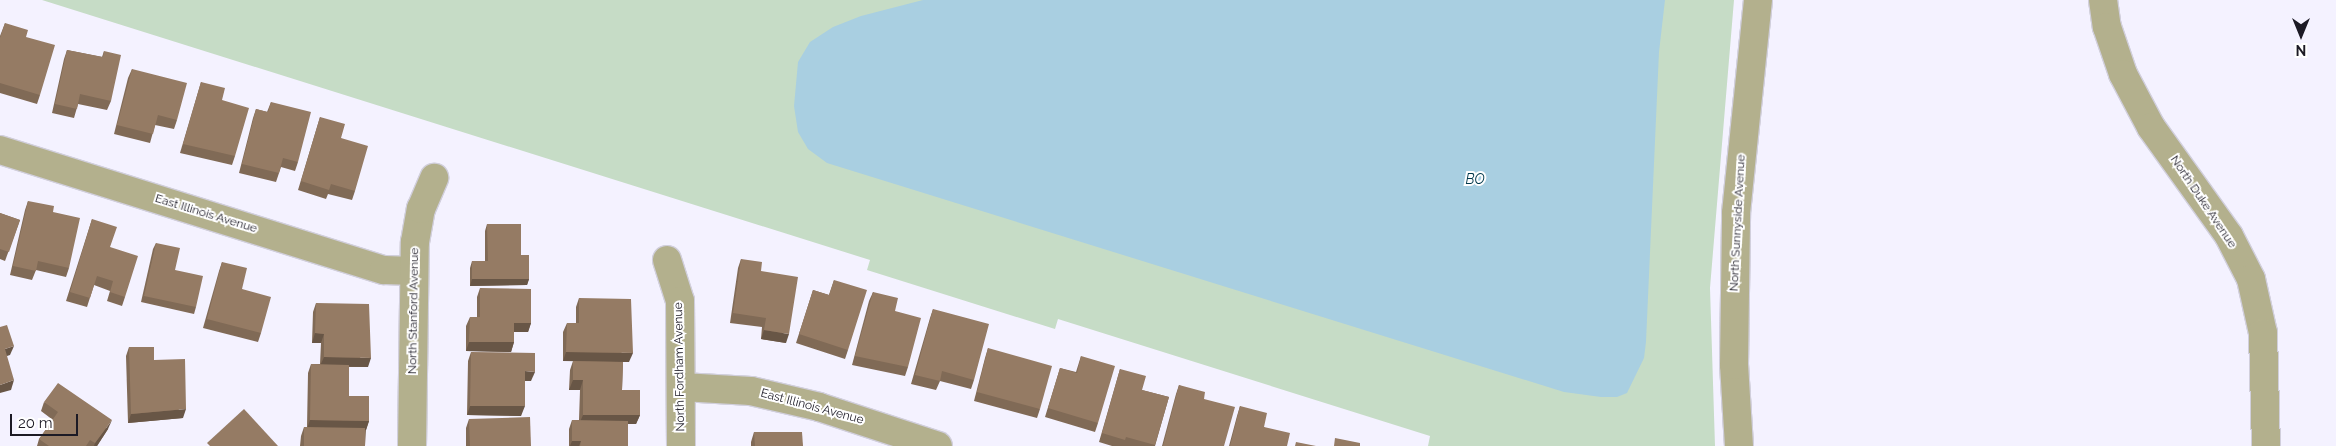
<!DOCTYPE html>
<style>
body{margin:0}
#map{position:relative;width:2336px;height:446px;overflow:hidden;background:#f4f2ff;font-family:Raleway,sans-serif}
div>[style]{position:absolute}
.green>*{inset:0;background:#c6dcc6}
.water>*{inset:0;background:#a9cfe1}
.roads{filter:drop-shadow(1px 0 #d1cfdc) drop-shadow(-1px 0 #d1cfdc) drop-shadow(0 1px #d1cfdc) drop-shadow(0 -1px #d1cfdc)}
.minor>*{height:28px;margin:-14px;padding:0 14px;transform-origin:14px;border-radius:14px;background:#b3b08d}
.wall>*{inset:0;background:#806a56}
.shaded-wall>*{inset:0;background:#685646}
.building>*{inset:0;background:#957b64}
span{translate:-50% -50%;white-space:nowrap;text-align:center;line-height:1.15;-webkit-text-stroke:4px #fff;paint-order:stroke}
.street-label{font-size:12px;color:#1c1a25}
.water-label{font-size:14px;color:#00384b;font-style:italic}
.north{position:absolute;left:2276px;top:10px;width:50px;height:50px;-webkit-text-stroke:4px #fff;paint-order:stroke;rotate:180deg;font-size:14px;font-weight:700;line-height:20px;text-align:center;color:#1c1a25}
.north::after{content:'';display:block;margin:auto;width:18px;height:22px;background:#1c1a25;clip-path:polygon(50% 0,100% 100%,50% 72%,0 100%)}
.scale{position:absolute;left:10px;top:414px;width:68px;height:22px;box-sizing:border-box;border:2px solid #1c1a25;border-top:0;padding-left:6px;font-size:15px;line-height:18px;white-space:nowrap;color:#1c1a25;-webkit-text-stroke:4px #fff;paint-order:stroke}
</style>
<div id="map">
<div class="green">
<i style="clip-path:polygon(42px 0,1734px 0,1710px 288px,1715px 446px,1428px 446px,1430px 436px,1058px 319px,1055px 329px,867px 270px,870px 260px)"></i>
</div>
<div class="water">
<i style="clip-path:polygon(923px 0,1665px 0,1659px 52px,1646px 342px,1644px 358px,1627px 393px,1617px 397px,1601px 397px,1564px 392px,827px 163px,808px 149px,798px 132px,794px 106px,798px 62px,810px 42px,833px 27px,861px 16px)"></i>
</div>
<div class="roads">
<div class="minor">
<i style="left:2103px;top:0;width:27px;rotate:82deg"></i>
<i style="left:2107px;top:27px;width:50px;rotate:71.2deg"></i>
<i style="left:2123px;top:74px;width:60px;rotate:62.2deg"></i>
<i style="left:2151px;top:127px;width:134px;rotate:54.4deg"></i>
<i style="left:2229px;top:236px;width:48px;rotate:62.9deg"></i>
<i style="left:2251px;top:279px;width:55px;rotate:77.5deg"></i>
<i style="left:2263px;top:333px;width:113px;rotate:88.5deg"></i>
<i style="left:0;top:150px;width:402px;rotate:17.4deg"></i>
<i style="left:384px;top:270px;width:30px;rotate:2deg"></i>
<i style="left:667px;top:260px;width:43px;rotate:72.4deg"></i>
<i style="left:680px;top:301px;width:145px;rotate:89.6deg"></i>
<i style="left:682px;top:387px;width:69px;rotate:3.3deg"></i>
<i style="left:751px;top:391px;width:70px;rotate:13.2deg"></i>
<i style="left:819px;top:407px;width:125px;rotate:18.1deg"></i>
<i style="left:412px;top:446px;width:204px;rotate:-89.2deg"></i>
<i style="left:415px;top:242px;width:34px;rotate:-80deg"></i>
<i style="left:421px;top:209px;width:34px;rotate:-67deg"></i>
<i style="left:1739px;top:446px;width:81px;rotate:-93.5deg"></i>
<i style="left:1734px;top:365px;width:152px;rotate:-89.2deg"></i>
<i style="left:1736px;top:213px;width:214px;rotate:-84.1deg"></i>
</div>
</div>
<div class="wall">
<i style="clip-path:polygon(5px 23px,40px 95px,37px 104px,0 93px,0 36px)"></i>
<i style="clip-path:polygon(67px 50px,102px 57px,104px 51px,111px 101px,107px 110px,78px 104px,74px 118px,52px 113px,64px 59px)"></i>
<i style="clip-path:polygon(132px 69px,177px 120px,174px 129px,155px 125px,150px 143px,114px 134px,128px 78px)"></i>
<i style="clip-path:polygon(201px 82px,222px 100px,235px 156px,232px 165px,180px 153px)"></i>
<i style="clip-path:polygon(271px 102px,298px 162px,295px 171px,281px 167px,276px 182px,239px 173px,253px 118px,256px 109px,267px 112px)"></i>
<i style="clip-path:polygon(320px 117px,341px 138px,355px 191px,352px 200px,328px 194px,326px 199px,298px 190px)"></i>
<i style="clip-path:polygon(28px 201px,69px 268px,66px 277px,36px 270px,32px 280px,10px 275px,25px 210px)"></i>
<i style="clip-path:polygon(0 213px,20px 220px,5px 261px,0 259px)"></i>
<i style="clip-path:polygon(92px 219px,110px 247px,125px 297px,122px 306px,107px 301px,110px 291px,94px 285px,87px 307px,66px 301px)"></i>
<i style="clip-path:polygon(487px 224px,521px 255px,529px 279px,527px 285px,470px 286px,470px 268px,472px 261px,485px 261px,485px 231px)"></i>
<i style="clip-path:polygon(156px 243px,175px 270px,196px 307px,194px 314px,141px 302px,153px 249px)"></i>
<i style="clip-path:polygon(741px 259px,761px 271px,786px 343px,761px 339px,762px 327px,730px 323px,738px 268px)"></i>
<i style="clip-path:polygon(222px 262px,242px 289px,261px 333px,258px 342px,203px 328px,219px 271px)"></i>
<i style="clip-path:polygon(834px 280px,848px 350px,845px 359px,796px 343px,813px 290px,829px 295px)"></i>
<i style="clip-path:polygon(480px 288px,531px 323px,528px 332px,514px 332px,514px 342px,511px 352px,466px 351px,466px 326px,470px 317px,477px 317px,477px 297px)"></i>
<i style="clip-path:polygon(873px 292px,895px 311px,908px 367px,905px 376px,852px 365px,869px 301px)"></i>
<i style="clip-path:polygon(579px 298px,629px 362px,623px 362px,622px 390px,640px 415px,636px 424px,628px 424px,628px 446px,569px 446px,569px 429px,572px 420px,579px 420px,580px 390px,569px 390px,570px 370px,573px 361px,563px 361px,563px 332px,567px 323px,576px 323px,576px 307px)"></i>
<i style="clip-path:polygon(316px 303px,368px 367px,349px 367px,349px 396px,369px 421px,366px 430px,365px 446px,300px 446px,301px 436px,304px 427px,307px 427px,308px 373px,311px 364px,320px 364px,321px 343px,312px 343px,313px 312px)"></i>
<i style="clip-path:polygon(933px 309px,974px 380px,971px 389px,940px 381px,936px 390px,911px 384px,930px 318px)"></i>
<i style="clip-path:polygon(129px 347px,154px 360px,183px 418px,128px 423px,126px 356px)"></i>
<i style="clip-path:polygon(988px 348px,1040px 409px,1037px 418px,974px 401px,985px 358px)"></i>
<i style="clip-path:polygon(471px 352px,531px 381px,525px 381px,521px 416px,467px 415px,468px 361px)"></i>
<i style="clip-path:polygon(1081px 356px,1098px 423px,1095px 432px,1045px 417px,1060px 368px,1076px 372px)"></i>
<i style="clip-path:polygon(1120px 369px,1142px 390px,1169px 397px,1155px 446px,1112px 446px,1099px 442px)"></i>
<i style="clip-path:polygon(1179px 385px,1204px 399px,1224px 446px,1162px 446px,1176px 394px)"></i>
<i style="clip-path:polygon(44px 402px,108px 429px,97px 446px,37px 446px,39px 439px,53px 420px,41px 411px)"></i>
<i style="clip-path:polygon(1240px 406px,1264px 427px,1287px 446px,1229px 446px,1237px 416px)"></i>
<i style="clip-path:polygon(469px 419px,531px 446px,466px 446px,466px 428px)"></i>
<i style="clip-path:polygon(754px 432px,803px 446px,751px 446px,751px 442px)"></i>
</div>
<div class="shaded-wall">
<i style="clip-path:polygon(472px 279px,529px 279px,527px 285px,470px 286px)"></i>
<i style="clip-path:polygon(514px 323px,531px 323px,528px 332px,511px 332px)"></i>
<i style="clip-path:polygon(764px 330px,789px 334px,786px 343px,761px 339px)"></i>
<i style="clip-path:polygon(315px 333px,324px 334px,321px 343px,312px 343px)"></i>
<i style="clip-path:polygon(469px 342px,514px 342px,511px 352px,466px 351px)"></i>
<i style="clip-path:polygon(14px 346px,10px 355px,1px 358px,5px 349px)"></i>
<i style="clip-path:polygon(566px 352px,633px 353px,629px 362px,563px 361px)"></i>
<i style="clip-path:polygon(324px 357px,371px 358px,368px 367px,320px 366px)"></i>
<i style="clip-path:polygon(525px 371px,535px 372px,531px 381px,522px 381px)"></i>
<i style="clip-path:polygon(14px 380px,11px 390px,0 393px,0 385px)"></i>
<i style="clip-path:polygon(573px 380px,583px 380px,580px 390px,569px 390px)"></i>
<i style="clip-path:polygon(470px 406px,525px 406px,521px 416px,467px 415px)"></i>
<i style="clip-path:polygon(186px 409px,183px 418px,128px 423px,131px 414px)"></i>
<i style="clip-path:polygon(583px 415px,640px 415px,636px 424px,579px 424px)"></i>
<i style="clip-path:polygon(112px 420px,108px 429px,97px 446px,94px 446px,95px 443px)"></i>
<i style="clip-path:polygon(310px 420px,369px 421px,366px 430px,307px 429px)"></i>
<i style="clip-path:polygon(572px 441px,581px 441px,579px 446px,570px 446px)"></i>
</div>
<div class="building">
<i style="clip-path:polygon(5px 23px,28px 30px,26px 37px,55px 45px,40px 95px,0 83px,0 38px)"></i>
<i style="clip-path:polygon(67px 50px,103px 57px,104px 51px,121px 55px,111px 101px,80px 94px,77px 109px,55px 104px)"></i>
<i style="clip-path:polygon(132px 69px,187px 83px,177px 120px,158px 115px,153px 134px,117px 125px)"></i>
<i style="clip-path:polygon(201px 82px,225px 88px,222px 100px,249px 108px,235px 156px,183px 144px)"></i>
<i style="clip-path:polygon(271px 102px,311px 112px,298px 162px,283px 158px,279px 173px,242px 164px,256px 109px,268px 112px)"></i>
<i style="clip-path:polygon(320px 117px,345px 124px,341px 138px,368px 146px,355px 191px,331px 184px,329px 190px,301px 181px)"></i>
<i style="clip-path:polygon(28px 201px,54px 206px,53px 212px,80px 218px,69px 268px,38px 261px,36px 271px,13px 266px)"></i>
<i style="clip-path:polygon(0 213px,20px 220px,9px 252px,0 249px)"></i>
<i style="clip-path:polygon(92px 219px,117px 227px,110px 247px,138px 256px,125px 297px,110px 292px,113px 281px,97px 276px,90px 298px,70px 292px)"></i>
<i style="clip-path:polygon(487px 224px,521px 224px,521px 255px,529px 255px,529px 279px,472px 279px,472px 261px,488px 261px)"></i>
<i style="clip-path:polygon(156px 243px,180px 248px,175px 270px,203px 276px,196px 307px,144px 296px)"></i>
<i style="clip-path:polygon(741px 259px,762px 262px,761px 271px,798px 277px,789px 334px,764px 330px,766px 318px,733px 313px)"></i>
<i style="clip-path:polygon(222px 262px,247px 268px,242px 289px,271px 297px,261px 333px,207px 319px)"></i>
<i style="clip-path:polygon(834px 280px,867px 290px,848px 350px,799px 334px,813px 290px,829px 295px)"></i>
<i style="clip-path:polygon(480px 288px,531px 289px,531px 323px,514px 323px,514px 342px,469px 342px,470px 317px,480px 317px)"></i>
<i style="clip-path:polygon(873px 292px,898px 298px,895px 311px,921px 318px,908px 367px,855px 356px)"></i>
<i style="clip-path:polygon(579px 298px,631px 299px,633px 353px,566px 352px,567px 323px,579px 323px)"></i>
<i style="clip-path:polygon(316px 303px,369px 304px,371px 358px,324px 357px,324px 334px,315px 333px)"></i>
<i style="clip-path:polygon(933px 309px,989px 324px,974px 380px,942px 371px,940px 381px,915px 375px)"></i>
<i style="clip-path:polygon(7px 325px,14px 346px,5px 349px,14px 380px,0 385px,0 327px)"></i>
<i style="clip-path:polygon(129px 347px,154px 347px,154px 360px,185px 359px,186px 409px,131px 414px)"></i>
<i style="clip-path:polygon(988px 348px,1052px 366px,1040px 409px,977px 392px)"></i>
<i style="clip-path:polygon(471px 352px,535px 353px,535px 372px,525px 371px,525px 406px,470px 406px)"></i>
<i style="clip-path:polygon(1081px 356px,1115px 366px,1098px 423px,1048px 408px,1060px 368px,1077px 373px)"></i>
<i style="clip-path:polygon(573px 361px,623px 362px,622px 390px,640px 390px,640px 415px,583px 415px,583px 380px,573px 380px)"></i>
<i style="clip-path:polygon(311px 364px,349px 365px,349px 396px,369px 396px,369px 421px,310px 420px)"></i>
<i style="clip-path:polygon(1120px 369px,1146px 376px,1142px 390px,1169px 397px,1155px 445px,1126px 437px,1125px 440px,1102px 433px)"></i>
<i style="clip-path:polygon(58px 383px,112px 420px,95px 443px,90px 440px,86px 446px,49px 446px,39px 439px,58px 412px,44px 402px)"></i>
<i style="clip-path:polygon(1179px 385px,1205px 392px,1204px 399px,1235px 407px,1224px 446px,1163px 446px)"></i>
<i style="clip-path:polygon(1240px 406px,1267px 413px,1264px 427px,1290px 433px,1287px 446px,1230px 446px)"></i>
<i style="clip-path:polygon(244px 409px,278px 446px,210px 446px,207px 443px)"></i>
<i style="clip-path:polygon(530px 417px,531px 446px,470px 446px,469px 419px)"></i>
<i style="clip-path:polygon(572px 420px,628px 421px,628px 446px,580px 446px,581px 441px,572px 441px)"></i>
<i style="clip-path:polygon(304px 427px,365px 428px,365px 446px,304px 446px)"></i>
<i style="clip-path:polygon(754px 432px,802px 432px,803px 446px,755px 446px)"></i>
<i style="clip-path:polygon(1335px 438px,1360px 443px,1360px 446px,1334px 446px)"></i>
<i style="clip-path:polygon(1296px 442px,1316px 446px,1295px 446px)"></i>
</div>
<div class="street-label">
<span style="left:2203px;top:202px;rotate:56deg">North Duke Avenue</span>
<span style="left:206px;top:214px;rotate:17deg">East Illinois Avenue</span>
<span style="left:1738px;top:223px;rotate:-87deg">North Sunnyside Avenue</span>
<span style="left:414px;top:311px;rotate:-89deg">North Stanford Avenue</span>
<span style="left:680px;top:367px;rotate:-91deg">North Fordham Avenue</span>
<span style="left:812px;top:407px;rotate:15deg">East Illinois Avenue</span>
</div>
<div class="water-label">
<span style="left:1475px;top:179px">BO</span>
</div>
<div class="north">N</div>
<div class="scale">20 m</div>
</div>
